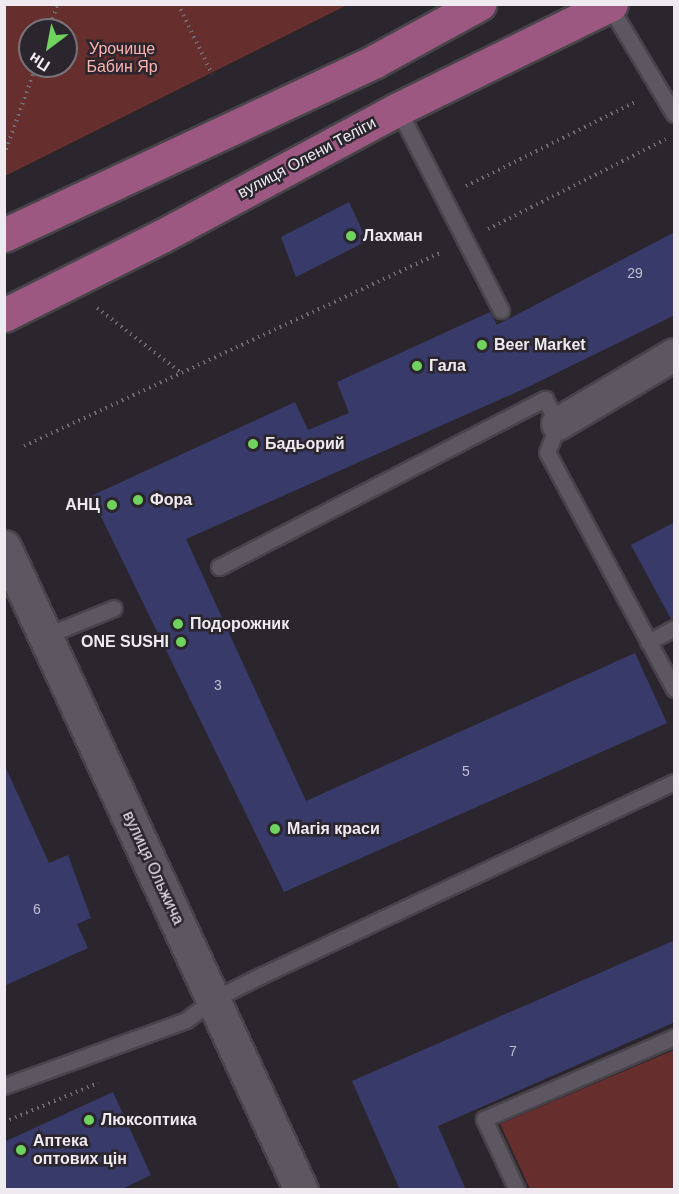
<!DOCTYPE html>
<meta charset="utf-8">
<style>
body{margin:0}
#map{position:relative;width:679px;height:1194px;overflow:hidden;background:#2b262e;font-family:Helvetica,sans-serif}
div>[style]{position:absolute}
.green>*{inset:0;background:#662e2d}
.building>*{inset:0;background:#383b6a}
.path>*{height:4px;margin-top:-2px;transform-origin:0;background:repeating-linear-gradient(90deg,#706c73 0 1.5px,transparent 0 6px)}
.roads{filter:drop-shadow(2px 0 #48444a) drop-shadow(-2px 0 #48444a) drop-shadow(0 2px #48444a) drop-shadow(0 -2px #48444a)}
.service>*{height:15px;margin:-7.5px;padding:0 7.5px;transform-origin:7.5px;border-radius:7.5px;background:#5d5761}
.minor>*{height:32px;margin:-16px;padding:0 16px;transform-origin:16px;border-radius:16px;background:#5d5761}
.secondary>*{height:33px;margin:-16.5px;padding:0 16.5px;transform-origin:16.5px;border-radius:16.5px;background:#5d5761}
.primary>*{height:33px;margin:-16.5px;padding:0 16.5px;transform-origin:16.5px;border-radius:16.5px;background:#9d5881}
.dots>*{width:16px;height:16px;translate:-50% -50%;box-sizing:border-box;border:3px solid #2b262e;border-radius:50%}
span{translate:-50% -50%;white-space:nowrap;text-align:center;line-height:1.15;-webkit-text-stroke:5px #2b262e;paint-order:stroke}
.number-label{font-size:14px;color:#c0bece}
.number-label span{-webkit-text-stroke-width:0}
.park-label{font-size:16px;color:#fdb3ae}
.street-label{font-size:16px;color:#eeeaf0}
.poi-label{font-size:16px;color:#eeeaf0;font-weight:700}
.left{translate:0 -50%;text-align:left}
.right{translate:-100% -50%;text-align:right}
.frame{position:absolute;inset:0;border:6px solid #eeeaf0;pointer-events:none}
.north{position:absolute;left:18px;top:18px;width:60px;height:60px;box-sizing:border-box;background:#2b262e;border:2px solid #79747c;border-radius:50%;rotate:212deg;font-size:16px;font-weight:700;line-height:24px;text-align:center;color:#eeeaf0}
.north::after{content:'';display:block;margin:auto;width:21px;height:27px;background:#70d35f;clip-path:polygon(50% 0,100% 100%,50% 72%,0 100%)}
</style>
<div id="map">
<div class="green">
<i style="clip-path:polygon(evenodd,5px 4px,347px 4px,347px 5px,5px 176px,5px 4px,30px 30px,66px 30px,66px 66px,30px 66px,30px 30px)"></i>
<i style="clip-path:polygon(674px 1050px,674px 1189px,530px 1189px,500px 1124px)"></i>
</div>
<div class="building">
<i style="clip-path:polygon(349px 202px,367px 241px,296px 277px,281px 237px)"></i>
<i style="clip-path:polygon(675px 232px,675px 315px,528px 387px,186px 539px,306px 801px,635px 653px,667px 723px,284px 892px,91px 496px,295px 402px,308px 430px,349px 413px,337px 382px,490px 312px,497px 325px)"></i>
<i style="clip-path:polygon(675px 522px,675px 618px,671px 619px,631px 545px)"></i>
<i style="clip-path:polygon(4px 764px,49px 863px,68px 855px,91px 918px,77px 924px,88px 948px,4px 986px)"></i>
<i style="clip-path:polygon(675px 940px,675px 1022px,438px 1126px,466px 1190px,400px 1190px,352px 1081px)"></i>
<i style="clip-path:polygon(113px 1092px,151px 1175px,120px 1190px,4px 1190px,4px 1142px)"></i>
</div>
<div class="path">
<i style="left:178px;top:4px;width:78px;rotate:64.1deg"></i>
<i style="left:48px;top:30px;width:28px;rotate:-69deg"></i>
<i style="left:4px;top:155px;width:95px;rotate:-70.2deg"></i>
<i style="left:466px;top:186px;width:191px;rotate:-26.4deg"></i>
<i style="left:488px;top:229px;width:199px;rotate:-26.8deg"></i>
<i style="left:97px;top:308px;width:105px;rotate:37.6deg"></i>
<i style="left:24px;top:446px;width:460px;rotate:-24.9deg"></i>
<i style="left:4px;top:1122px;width:102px;rotate:-22.5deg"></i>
</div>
<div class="roads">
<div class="service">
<i style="left:609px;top:5px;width:127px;rotate:59.2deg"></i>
<i style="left:398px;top:109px;width:226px;rotate:62.9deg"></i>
<i style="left:219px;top:567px;width:367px;rotate:-27.3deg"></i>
<i style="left:545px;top:399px;width:28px;rotate:63deg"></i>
<i style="left:558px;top:424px;width:30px;rotate:111deg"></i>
<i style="left:547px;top:452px;width:269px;rotate:61.8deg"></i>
<i style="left:45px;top:636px;width:74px;rotate:-22.1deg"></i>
<i style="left:648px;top:642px;width:30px;rotate:-28deg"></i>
<i style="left:4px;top:1086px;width:194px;rotate:-19.9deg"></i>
<i style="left:186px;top:1020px;width:35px;rotate:-37deg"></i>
<i style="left:214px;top:999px;width:54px;rotate:-26.6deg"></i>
<i style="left:262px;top:975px;width:455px;rotate:-25.1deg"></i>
<i style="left:517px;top:1190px;width:78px;rotate:-114.9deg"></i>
<i style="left:484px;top:1119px;width:207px;rotate:-23.3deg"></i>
</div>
<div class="minor">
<i style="left:558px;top:424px;width:135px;rotate:-30.7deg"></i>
</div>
<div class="secondary">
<i style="left:4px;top:547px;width:708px;rotate:65.21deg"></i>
</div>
<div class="primary">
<i style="left:4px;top:235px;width:410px;rotate:-25.1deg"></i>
<i style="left:375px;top:61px;width:119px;rotate:-28.7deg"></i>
<i style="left:4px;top:315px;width:177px;rotate:-26.6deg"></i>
<i style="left:162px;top:236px;width:268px;rotate:-28.3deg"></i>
<i style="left:398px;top:109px;width:237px;rotate:-26.2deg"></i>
</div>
</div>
<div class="dots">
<i style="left:351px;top:236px;background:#70d35f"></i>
<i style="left:482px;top:345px;background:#70d35f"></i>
<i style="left:417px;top:366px;background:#70d35f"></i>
<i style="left:253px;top:444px;background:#70d35f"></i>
<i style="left:138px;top:500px;background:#70d35f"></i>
<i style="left:112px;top:505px;background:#70d35f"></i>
<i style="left:178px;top:624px;background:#70d35f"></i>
<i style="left:181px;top:642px;background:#70d35f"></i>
<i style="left:275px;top:829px;background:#70d35f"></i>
<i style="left:89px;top:1120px;background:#70d35f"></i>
<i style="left:21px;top:1150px;background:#70d35f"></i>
</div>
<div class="number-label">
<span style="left:635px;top:273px">29</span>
<span style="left:218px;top:685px">3</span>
<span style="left:466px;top:771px">5</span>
<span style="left:37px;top:909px">6</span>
<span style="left:513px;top:1051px">7</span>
</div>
<div class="park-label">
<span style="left:122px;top:58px">Урочище<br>Бабин Яр</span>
</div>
<div class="street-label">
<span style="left:307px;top:158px;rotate:-28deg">вулиця Олени Теліги</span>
<span style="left:153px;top:868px;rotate:65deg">вулиця Ольжича</span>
</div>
<div class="poi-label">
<span class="left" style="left:363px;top:236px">Лахман</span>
<span class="left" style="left:494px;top:345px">Beer Market</span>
<span class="left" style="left:429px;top:366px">Гала</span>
<span class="left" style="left:265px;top:444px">Бадьорий</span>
<span class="left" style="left:150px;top:500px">Фора</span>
<span class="right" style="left:100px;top:505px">АНЦ</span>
<span class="left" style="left:190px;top:624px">Подорожник</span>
<span class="right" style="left:169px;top:642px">ONE SUSHI</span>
<span class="left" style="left:287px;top:829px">Магія краси</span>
<span class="left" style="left:101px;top:1120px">Люксоптика</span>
<span class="left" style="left:33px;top:1150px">Аптека<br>оптових цін</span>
</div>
<div class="frame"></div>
<div class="north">Пн</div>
</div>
